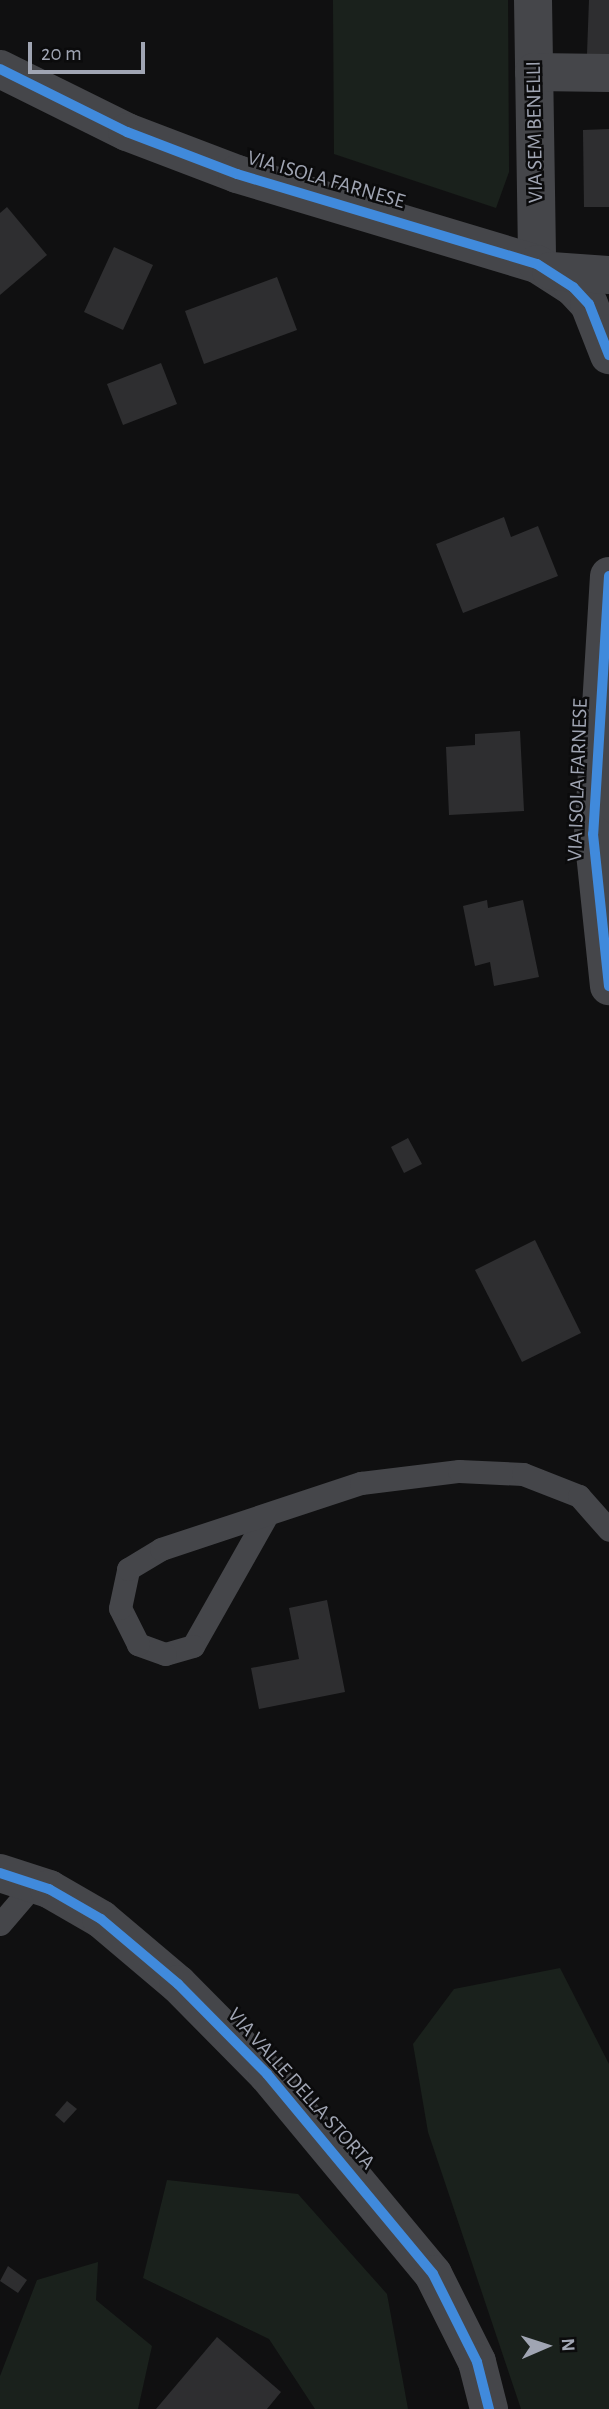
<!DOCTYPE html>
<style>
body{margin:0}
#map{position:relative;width:609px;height:2409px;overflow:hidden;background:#101011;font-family:"Alegreya Sans",sans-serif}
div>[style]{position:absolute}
.green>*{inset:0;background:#1a211c}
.building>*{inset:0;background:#2e2e30}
.service>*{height:23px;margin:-11.5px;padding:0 11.5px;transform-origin:11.5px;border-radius:11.5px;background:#45464a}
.minor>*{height:38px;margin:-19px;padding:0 19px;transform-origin:19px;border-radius:19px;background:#45464a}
.cycleway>*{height:10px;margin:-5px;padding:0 5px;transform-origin:5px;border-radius:5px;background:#408adc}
span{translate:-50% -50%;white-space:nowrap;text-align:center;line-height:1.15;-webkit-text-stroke:5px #0b0b0c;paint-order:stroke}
.street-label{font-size:21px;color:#a0a5b3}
.north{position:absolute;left:511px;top:2311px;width:70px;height:70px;-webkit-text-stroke:5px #0b0b0c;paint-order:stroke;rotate:87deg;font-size:19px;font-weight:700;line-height:28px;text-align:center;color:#a0a5b3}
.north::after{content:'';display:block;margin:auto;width:24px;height:32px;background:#a0a5b3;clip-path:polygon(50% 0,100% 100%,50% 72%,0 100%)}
.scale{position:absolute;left:28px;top:42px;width:117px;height:32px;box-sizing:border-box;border:4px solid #a0a5b3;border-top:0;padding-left:9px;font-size:21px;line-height:24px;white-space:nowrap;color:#a0a5b3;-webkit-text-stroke:5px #0b0b0c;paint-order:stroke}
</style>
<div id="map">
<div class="green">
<i style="clip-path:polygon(333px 0,508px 0,509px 172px,496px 208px,334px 154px)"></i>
<i style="clip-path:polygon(560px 1968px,609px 2064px,609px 2409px,521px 2409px,428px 2132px,413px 2044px,454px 1989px)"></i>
<i style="clip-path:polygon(167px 2180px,298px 2194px,387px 2294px,408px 2409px,315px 2409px,269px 2339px,143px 2278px)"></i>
<i style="clip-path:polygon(98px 2262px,96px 2300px,152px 2346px,138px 2409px,0 2409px,0 2376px,37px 2280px)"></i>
</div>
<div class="building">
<i style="clip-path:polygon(589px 0,609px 0,609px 54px,587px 54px)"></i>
<i style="clip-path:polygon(609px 129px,609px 207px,584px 207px,583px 130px)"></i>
<i style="clip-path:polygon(7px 207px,47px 255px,0 295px,0 213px)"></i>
<i style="clip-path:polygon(114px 247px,153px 265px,123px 330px,84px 312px)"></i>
<i style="clip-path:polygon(277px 277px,297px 330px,204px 364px,185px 311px)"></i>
<i style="clip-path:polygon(161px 363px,177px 404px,123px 425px,107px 384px)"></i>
<i style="clip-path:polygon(504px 517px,511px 537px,538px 526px,558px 576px,463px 613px,436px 544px)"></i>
<i style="clip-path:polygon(520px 731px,524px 811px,449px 815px,446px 747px,475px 745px,475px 734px)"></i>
<i style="clip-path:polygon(487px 900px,488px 908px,523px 900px,539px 977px,494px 986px,490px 962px,475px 966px,463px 906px)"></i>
<i style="clip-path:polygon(408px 1138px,422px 1164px,404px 1173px,391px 1147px)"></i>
<i style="clip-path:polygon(535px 1240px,581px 1333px,522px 1362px,475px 1270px)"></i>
<i style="clip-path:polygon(327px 1600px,345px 1692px,259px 1709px,251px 1668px,299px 1659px,289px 1608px)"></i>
<i style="clip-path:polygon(67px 2101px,77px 2109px,64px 2123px,55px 2115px)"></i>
<i style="clip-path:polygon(8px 2266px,27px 2280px,18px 2293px,0 2281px)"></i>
<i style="clip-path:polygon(217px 2337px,281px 2392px,267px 2409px,156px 2409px)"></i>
</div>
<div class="service">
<i style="left:267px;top:1515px;width:150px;rotate:119.5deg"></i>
<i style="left:193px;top:1646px;width:29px;rotate:164deg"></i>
<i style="left:165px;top:1654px;width:29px;rotate:-160deg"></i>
<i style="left:138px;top:1644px;width:40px;rotate:-116.6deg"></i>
<i style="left:120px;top:1608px;width:40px;rotate:-78deg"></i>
<i style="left:128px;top:1569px;width:39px;rotate:-31deg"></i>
<i style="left:161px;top:1549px;width:211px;rotate:-18.3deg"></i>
<i style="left:361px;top:1483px;width:99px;rotate:-7deg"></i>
<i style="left:459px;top:1471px;width:64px;rotate:2.7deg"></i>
<i style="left:523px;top:1474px;width:60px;rotate:21.4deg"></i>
<i style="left:579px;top:1496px;width:45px;rotate:48.6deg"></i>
<i style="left:0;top:1924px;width:54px;rotate:-49.5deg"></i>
</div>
<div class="minor">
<i style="left:533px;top:0;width:264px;rotate:89.1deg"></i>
<i style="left:0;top:69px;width:142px;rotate:26.4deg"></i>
<i style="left:127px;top:132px;width:118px;rotate:20.9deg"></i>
<i style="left:237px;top:174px;width:313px;rotate:16.7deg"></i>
<i style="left:537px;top:264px;width:43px;rotate:32.6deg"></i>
<i style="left:573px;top:287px;width:23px;rotate:47deg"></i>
<i style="left:589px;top:304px;width:55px;rotate:68.6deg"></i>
<i style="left:534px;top:72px;width:75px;rotate:0.8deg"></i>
<i style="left:551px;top:271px;width:58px;rotate:3.9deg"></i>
<i style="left:609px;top:576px;width:258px;rotate:93.5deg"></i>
<i style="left:593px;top:834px;width:153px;rotate:84deg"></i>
<i style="left:0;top:1873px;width:52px;rotate:18.1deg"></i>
<i style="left:49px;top:1889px;width:60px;rotate:30deg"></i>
<i style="left:101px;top:1919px;width:101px;rotate:40.2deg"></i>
<i style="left:178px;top:1984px;width:127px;rotate:45.3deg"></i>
<i style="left:267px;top:2074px;width:260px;rotate:50.3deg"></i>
<i style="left:433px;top:2274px;width:98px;rotate:63.4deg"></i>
<i style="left:477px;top:2362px;width:49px;rotate:75.7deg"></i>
</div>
<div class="cycleway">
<i style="left:0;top:69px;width:142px;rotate:26.4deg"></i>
<i style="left:127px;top:132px;width:118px;rotate:20.9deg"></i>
<i style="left:237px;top:174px;width:313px;rotate:16.7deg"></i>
<i style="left:537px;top:264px;width:43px;rotate:32.6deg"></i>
<i style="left:573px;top:287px;width:23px;rotate:47deg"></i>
<i style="left:589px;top:304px;width:55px;rotate:68.6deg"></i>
<i style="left:609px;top:576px;width:258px;rotate:93.5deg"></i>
<i style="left:593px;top:834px;width:153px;rotate:84deg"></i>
<i style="left:0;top:1873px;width:52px;rotate:18.1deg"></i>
<i style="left:49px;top:1889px;width:60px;rotate:30deg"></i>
<i style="left:101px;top:1919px;width:101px;rotate:40.2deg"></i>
<i style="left:178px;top:1984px;width:127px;rotate:45.3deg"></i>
<i style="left:267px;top:2074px;width:260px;rotate:50.3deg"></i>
<i style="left:433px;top:2274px;width:98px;rotate:63.4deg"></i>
<i style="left:477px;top:2362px;width:49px;rotate:75.7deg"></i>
</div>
<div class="street-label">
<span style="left:535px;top:132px;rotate:-91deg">VIA SEM BENELLI</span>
<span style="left:326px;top:180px;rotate:16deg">VIA ISOLA FARNESE</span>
<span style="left:578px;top:780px;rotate:-88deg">VIA ISOLA FARNESE</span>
<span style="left:301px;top:2089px;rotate:48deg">VIA VALLE DELLA STORTA</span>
</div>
<div class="north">N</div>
<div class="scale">20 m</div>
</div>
